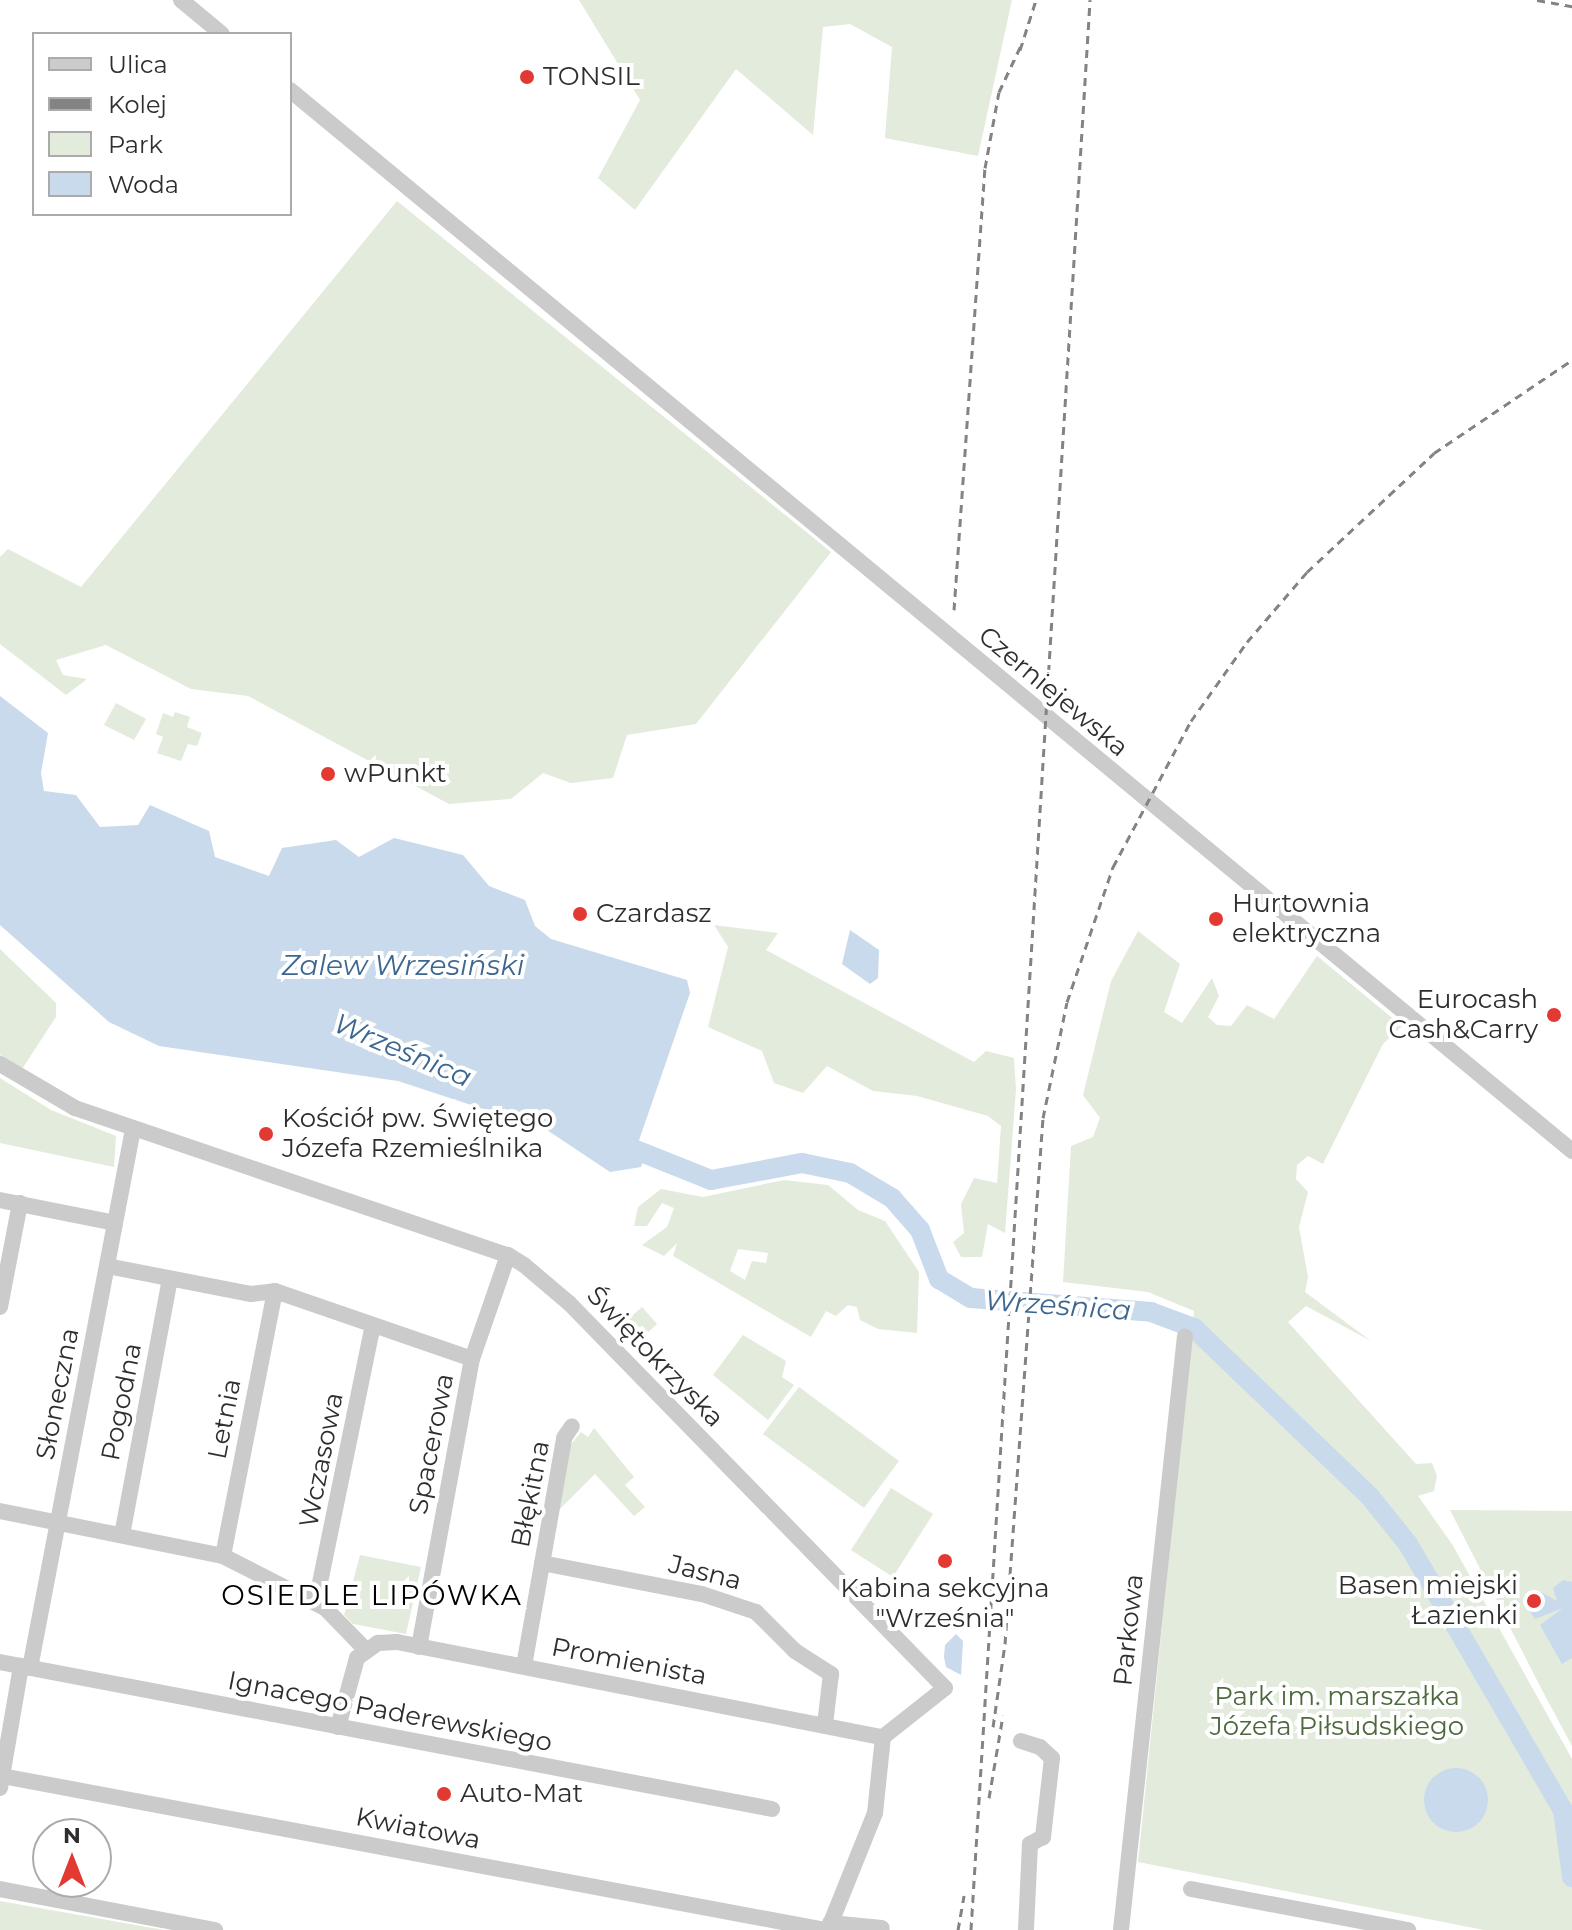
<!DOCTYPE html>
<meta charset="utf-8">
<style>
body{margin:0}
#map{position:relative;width:1572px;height:1930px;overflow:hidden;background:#fff;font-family:Montserrat,sans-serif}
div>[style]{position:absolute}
.green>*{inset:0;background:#e3ebdc}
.water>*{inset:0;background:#c8daeb}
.round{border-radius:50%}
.river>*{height:20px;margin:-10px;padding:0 10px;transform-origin:10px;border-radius:10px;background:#c8daeb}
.minor>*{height:16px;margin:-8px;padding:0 8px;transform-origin:8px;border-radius:8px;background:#cbcbcb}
.rail>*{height:3px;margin-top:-1.5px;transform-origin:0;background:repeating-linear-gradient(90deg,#838383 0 8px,transparent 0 14px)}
.dots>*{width:22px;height:22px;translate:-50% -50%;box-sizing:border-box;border:4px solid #fff;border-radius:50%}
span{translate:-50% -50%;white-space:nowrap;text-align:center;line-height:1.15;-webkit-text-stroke:8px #fff;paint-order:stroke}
.poi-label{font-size:26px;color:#2e2e2e}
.left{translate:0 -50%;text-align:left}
.right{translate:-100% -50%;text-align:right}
.street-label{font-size:26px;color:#2e2e2e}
.park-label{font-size:26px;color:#4c693c}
.water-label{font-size:28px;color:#3d678f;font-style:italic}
.neighbourhood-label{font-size:28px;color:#000;letter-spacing:2px}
.legend{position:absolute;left:32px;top:32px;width:260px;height:184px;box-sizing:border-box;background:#fff;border:2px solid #ababab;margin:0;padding:10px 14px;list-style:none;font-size:24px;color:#2e2e2e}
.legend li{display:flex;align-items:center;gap:16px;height:40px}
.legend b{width:40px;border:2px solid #ababab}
.north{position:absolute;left:32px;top:1818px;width:80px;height:80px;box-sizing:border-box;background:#fff;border:2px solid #ababab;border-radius:50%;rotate:0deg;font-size:22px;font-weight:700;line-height:32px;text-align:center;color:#2e2e2e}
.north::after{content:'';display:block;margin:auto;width:28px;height:36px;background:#e23933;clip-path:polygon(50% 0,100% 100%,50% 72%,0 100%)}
</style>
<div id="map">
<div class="green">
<i style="clip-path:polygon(579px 0,1012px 0,978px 156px,885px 138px,892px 47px,850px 24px,823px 27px,813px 135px,736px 69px,635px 210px,598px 178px,640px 100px)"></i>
<i style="clip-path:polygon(397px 201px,831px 552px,696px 724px,627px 735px,613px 778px,571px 783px,543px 773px,511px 799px,449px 804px,248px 696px,191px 689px,106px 645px,56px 660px,63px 675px,87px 679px,66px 695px,0 644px,0 557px,8px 549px,81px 587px)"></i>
<i style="clip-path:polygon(116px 703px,146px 719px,134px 740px,104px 725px)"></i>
<i style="clip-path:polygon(175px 712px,190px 717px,187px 727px,202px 733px,197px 746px,188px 744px,181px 761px,157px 753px,163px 737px,156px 734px,163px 713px,173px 717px)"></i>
<i style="clip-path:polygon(714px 925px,778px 933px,766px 950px,974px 1062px,986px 1051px,1014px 1058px,1016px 1090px,1005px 1233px,988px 1224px,982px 1257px,961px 1257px,953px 1242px,964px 1233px,961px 1204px,974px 1178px,997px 1183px,1001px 1126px,988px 1116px,917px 1096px,873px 1091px,827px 1066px,803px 1093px,774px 1083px,762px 1051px,708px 1027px,728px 947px)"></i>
<i style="clip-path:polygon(1138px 931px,1180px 964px,1164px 1012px,1182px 1023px,1212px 978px,1219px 996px,1208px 1017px,1217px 1025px,1231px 1026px,1247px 1005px,1274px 1019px,1317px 956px,1402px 1026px,1383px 1044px,1323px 1164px,1308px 1156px,1297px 1165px,1296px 1179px,1308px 1192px,1299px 1227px,1308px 1277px,1305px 1292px,1371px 1341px,1306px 1306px,1288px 1322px,1416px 1464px,1432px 1463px,1437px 1476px,1434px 1491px,1418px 1496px,1452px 1544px,1572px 1759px,1572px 1930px,1484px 1930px,1138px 1862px,1194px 1311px,1148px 1292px,1063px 1282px,1071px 1146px,1093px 1137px,1100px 1118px,1083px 1095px,1111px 981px)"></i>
<i style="clip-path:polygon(0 949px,56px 1003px,56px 1017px,22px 1069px,0 1055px)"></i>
<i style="clip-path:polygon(0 1078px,51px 1110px,116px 1136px,114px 1167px,0 1143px)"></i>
<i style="clip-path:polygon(evenodd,784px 1180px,828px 1185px,858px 1210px,885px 1221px,919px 1272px,917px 1333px,878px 1329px,860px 1320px,857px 1307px,848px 1305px,836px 1316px,826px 1311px,811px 1337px,673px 1256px,677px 1243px,664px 1256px,642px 1245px,667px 1227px,674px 1208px,662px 1203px,647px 1226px,634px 1226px,638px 1207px,661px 1189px,703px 1197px,784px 1180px,738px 1249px,768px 1253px,766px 1263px,752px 1261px,745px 1280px,730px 1271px,738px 1249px)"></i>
<i style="clip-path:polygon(642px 1307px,657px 1324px,633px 1346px,617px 1329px)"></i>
<i style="clip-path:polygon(743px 1335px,786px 1361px,782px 1377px,794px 1385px,768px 1420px,713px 1375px)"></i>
<i style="clip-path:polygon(799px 1387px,899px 1461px,864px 1508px,763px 1434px)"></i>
<i style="clip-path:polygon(594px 1428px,634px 1477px,625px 1485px,645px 1507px,634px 1516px,595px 1474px,558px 1511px,568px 1448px,581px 1432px,588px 1437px)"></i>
<i style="clip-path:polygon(891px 1488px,933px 1514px,893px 1577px,851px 1550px)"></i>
<i style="clip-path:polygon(1450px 1510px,1572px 1511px,1572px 1746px,1543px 1692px)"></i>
<i style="clip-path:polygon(360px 1555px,421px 1567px,406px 1634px,353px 1624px,344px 1615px)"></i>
<i style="clip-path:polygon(0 1901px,164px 1930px,0 1930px)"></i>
</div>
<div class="water">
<i style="clip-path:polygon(0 696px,48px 733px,41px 773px,44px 791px,76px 795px,100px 827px,138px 825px,150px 805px,209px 831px,215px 857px,269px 876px,282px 848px,336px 840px,359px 857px,394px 838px,463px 855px,489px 886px,525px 900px,535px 926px,551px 939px,687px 980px,690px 993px,637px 1146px,646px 1153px,641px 1167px,610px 1172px,547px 1130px,398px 1081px,159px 1046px,109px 1022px,0 925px)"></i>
<i style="clip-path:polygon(850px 930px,879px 950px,878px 978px,870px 984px,842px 964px)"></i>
<i style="clip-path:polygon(1563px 1580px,1572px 1582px,1572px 1658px,1562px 1664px,1540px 1625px,1563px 1608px,1535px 1619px,1524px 1603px,1539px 1591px,1557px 1601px,1553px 1588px)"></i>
<i style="clip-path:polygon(956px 1634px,963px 1641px,961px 1675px,946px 1667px,944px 1657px,945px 1645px)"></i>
<i class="round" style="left:1424px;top:1768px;width:64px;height:64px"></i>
</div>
<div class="river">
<i style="left:621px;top:1144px;width:97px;rotate:21.8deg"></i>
<i style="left:711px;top:1180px;width:93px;rotate:-10.6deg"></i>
<i style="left:802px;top:1163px;width:49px;rotate:11.8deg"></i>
<i style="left:850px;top:1173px;width:49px;rotate:30.8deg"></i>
<i style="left:892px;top:1198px;width:43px;rotate:48.8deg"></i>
<i style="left:920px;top:1230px;width:53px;rotate:68.8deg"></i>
<i style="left:939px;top:1279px;width:37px;rotate:31deg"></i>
<i style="left:971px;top:1298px;width:181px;rotate:4.4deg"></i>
<i style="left:1151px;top:1312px;width:46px;rotate:20.4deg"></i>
<i style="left:1194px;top:1328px;width:245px;rotate:43.8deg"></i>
<i style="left:1371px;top:1498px;width:59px;rotate:51.2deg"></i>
<i style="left:1408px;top:1544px;width:308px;rotate:59.8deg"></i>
<i style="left:1563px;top:1810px;width:68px;rotate:82.3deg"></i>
</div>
<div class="minor">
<i style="left:181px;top:0;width:53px;rotate:39.7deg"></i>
<i style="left:290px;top:90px;width:1664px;rotate:39.61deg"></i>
<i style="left:0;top:1064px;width:87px;rotate:30.4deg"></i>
<i style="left:75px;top:1108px;width:457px;rotate:18.8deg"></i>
<i style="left:508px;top:1255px;width:19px;rotate:32deg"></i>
<i style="left:524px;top:1265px;width:59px;rotate:40.2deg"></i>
<i style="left:569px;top:1303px;width:538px;rotate:45.68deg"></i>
<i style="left:945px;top:1688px;width:79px;rotate:141.7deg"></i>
<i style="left:883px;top:1737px;width:76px;rotate:96deg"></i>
<i style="left:875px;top:1813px;width:126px;rotate:111.9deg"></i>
<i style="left:0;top:1200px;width:117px;rotate:11.3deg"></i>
<i style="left:107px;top:1266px;width:147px;rotate:11deg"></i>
<i style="left:251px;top:1294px;width:24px;rotate:-7deg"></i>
<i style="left:275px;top:1291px;width:208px;rotate:19deg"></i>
<i style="left:0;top:1307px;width:106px;rotate:-79.1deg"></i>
<i style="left:0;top:1511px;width:227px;rotate:11.4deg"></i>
<i style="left:223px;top:1556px;width:114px;rotate:27deg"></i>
<i style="left:325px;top:1608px;width:57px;rotate:45.7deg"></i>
<i style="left:122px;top:1535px;width:260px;rotate:-79.4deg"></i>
<i style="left:223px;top:1556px;width:270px;rotate:-78.9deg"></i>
<i style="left:542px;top:1563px;width:163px;rotate:11deg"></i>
<i style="left:702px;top:1594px;width:57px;rotate:18.4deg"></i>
<i style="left:756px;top:1612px;width:55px;rotate:45deg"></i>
<i style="left:795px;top:1651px;width:43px;rotate:32.6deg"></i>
<i style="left:831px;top:1674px;width:50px;rotate:96.8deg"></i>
<i style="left:316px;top:1602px;width:283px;rotate:-78.4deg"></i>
<i style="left:419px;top:1647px;width:293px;rotate:-79.6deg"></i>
<i style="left:472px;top:1359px;width:110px;rotate:-70.9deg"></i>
<i style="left:0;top:1662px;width:786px;rotate:10.78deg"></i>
<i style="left:524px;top:1666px;width:231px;rotate:-80deg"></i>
<i style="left:564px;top:1438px;width:14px;rotate:-56deg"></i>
<i style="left:30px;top:1668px;width:549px;rotate:-79.18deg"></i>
<i style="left:338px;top:1727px;width:72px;rotate:-74.6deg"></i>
<i style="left:357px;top:1658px;width:26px;rotate:-36deg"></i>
<i style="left:378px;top:1643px;width:19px;rotate:-3deg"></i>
<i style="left:397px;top:1642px;width:495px;rotate:11.1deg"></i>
<i style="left:1021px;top:1741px;width:20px;rotate:18deg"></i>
<i style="left:1040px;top:1747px;width:16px;rotate:43deg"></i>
<i style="left:1052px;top:1758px;width:80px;rotate:96.5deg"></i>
<i style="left:1043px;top:1837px;width:15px;rotate:152deg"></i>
<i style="left:1030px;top:1844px;width:86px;rotate:92.7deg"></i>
<i style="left:2px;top:1776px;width:837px;rotate:10.6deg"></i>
<i style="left:0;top:1788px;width:124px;rotate:-80.2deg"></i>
<i style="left:0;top:1889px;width:219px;rotate:10.8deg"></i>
<i style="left:1191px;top:1889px;width:221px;rotate:10.7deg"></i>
<i style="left:830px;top:1923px;width:52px;rotate:5.5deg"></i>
<i style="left:1121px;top:1930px;width:597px;rotate:-83.85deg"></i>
</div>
<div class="rail">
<i style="left:1537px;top:0;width:36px;rotate:10deg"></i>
<i style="left:1020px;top:50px;width:52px;rotate:-72.3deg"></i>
<i style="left:954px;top:610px;width:443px;rotate:-86deg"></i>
<i style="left:985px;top:168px;width:77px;rotate:-79.6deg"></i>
<i style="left:999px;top:92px;width:56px;rotate:-64.8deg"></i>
<i style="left:993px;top:1727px;width:84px;rotate:-81.8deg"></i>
<i style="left:1005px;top:1644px;width:527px;rotate:-85.87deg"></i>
<i style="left:1043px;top:1118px;width:118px;rotate:-78.3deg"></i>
<i style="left:1067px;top:1002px;width:143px;rotate:-71.2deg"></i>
<i style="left:1113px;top:867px;width:166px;rotate:-61.9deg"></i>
<i style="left:1191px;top:721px;width:97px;rotate:-54.7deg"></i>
<i style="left:1247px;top:642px;width:92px;rotate:-49.4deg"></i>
<i style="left:1307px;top:572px;width:174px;rotate:-43.1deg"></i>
<i style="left:1434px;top:453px;width:166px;rotate:-34deg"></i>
<i style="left:989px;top:1798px;width:84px;rotate:-80.4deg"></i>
<i style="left:958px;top:1930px;width:35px;rotate:-80deg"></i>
<i style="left:971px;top:1930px;width:1934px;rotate:-86.47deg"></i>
</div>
<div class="dots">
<i style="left:527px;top:77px;background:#e23933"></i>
<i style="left:328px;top:774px;background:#e23933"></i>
<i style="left:580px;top:914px;background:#e23933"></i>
<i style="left:1216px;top:919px;background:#e23933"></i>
<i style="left:1554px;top:1015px;background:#e23933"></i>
<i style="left:266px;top:1134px;background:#e23933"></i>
<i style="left:945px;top:1561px;background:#e23933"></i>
<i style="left:1534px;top:1601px;background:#e23933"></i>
<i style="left:444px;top:1794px;background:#e23933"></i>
</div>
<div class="poi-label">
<span class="left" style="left:543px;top:77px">TONSIL</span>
<span class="left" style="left:344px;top:774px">wPunkt</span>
<span class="left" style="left:1232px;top:919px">Hurtownia<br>elektryczna</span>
<span class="left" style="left:596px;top:914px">Czardasz</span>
<span class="right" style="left:1538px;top:1015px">Eurocash<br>Cash&amp;Carry</span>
<span class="left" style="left:282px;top:1134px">Kościół pw. Świętego<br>Józefa Rzemieślnika</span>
<span class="right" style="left:1518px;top:1601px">Basen miejski<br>Łazienki</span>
<span style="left:945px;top:1604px">Kabina sekcyjna<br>"Września"</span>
<span class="left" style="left:460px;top:1794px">Auto-Mat</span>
</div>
<div class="street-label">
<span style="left:1053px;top:692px;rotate:40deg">Czerniejewska</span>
<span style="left:655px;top:1357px;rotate:46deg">Świętokrzyska</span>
<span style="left:58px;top:1394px;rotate:-79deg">Słoneczna</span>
<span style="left:122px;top:1402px;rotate:-79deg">Pogodna</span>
<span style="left:225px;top:1419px;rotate:-79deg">Letnia</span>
<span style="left:432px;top:1444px;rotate:-79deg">Spacerowa</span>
<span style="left:322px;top:1460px;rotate:-79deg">Wczasowa</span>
<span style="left:531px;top:1494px;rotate:-79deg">Błękitna</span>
<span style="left:705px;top:1573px;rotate:14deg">Jasna</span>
<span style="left:1129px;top:1630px;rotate:-84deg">Parkowa</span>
<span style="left:629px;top:1662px;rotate:11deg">Promienista</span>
<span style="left:390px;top:1712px;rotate:11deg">Ignacego Paderewskiego</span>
<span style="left:418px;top:1829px;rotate:11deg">Kwiatowa</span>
</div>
<div class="park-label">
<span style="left:1337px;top:1712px">Park im. marszałka<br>Józefa Piłsudskiego</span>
</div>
<div class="water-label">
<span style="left:403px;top:965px">Zalew Wrzesiński</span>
<span style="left:403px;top:1050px;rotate:23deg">Wrześnica</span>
<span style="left:1058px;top:1305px;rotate:4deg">Wrześnica</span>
</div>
<div class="neighbourhood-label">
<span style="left:372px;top:1595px">OSIEDLE LIPÓWKA</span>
</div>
<ul class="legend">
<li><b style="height:10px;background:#cbcbcb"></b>Ulica</li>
<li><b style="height:10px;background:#838383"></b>Kolej</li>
<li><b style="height:22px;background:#e3ebdc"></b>Park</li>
<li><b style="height:22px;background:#c8daeb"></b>Woda</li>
</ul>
<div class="north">N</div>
</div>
